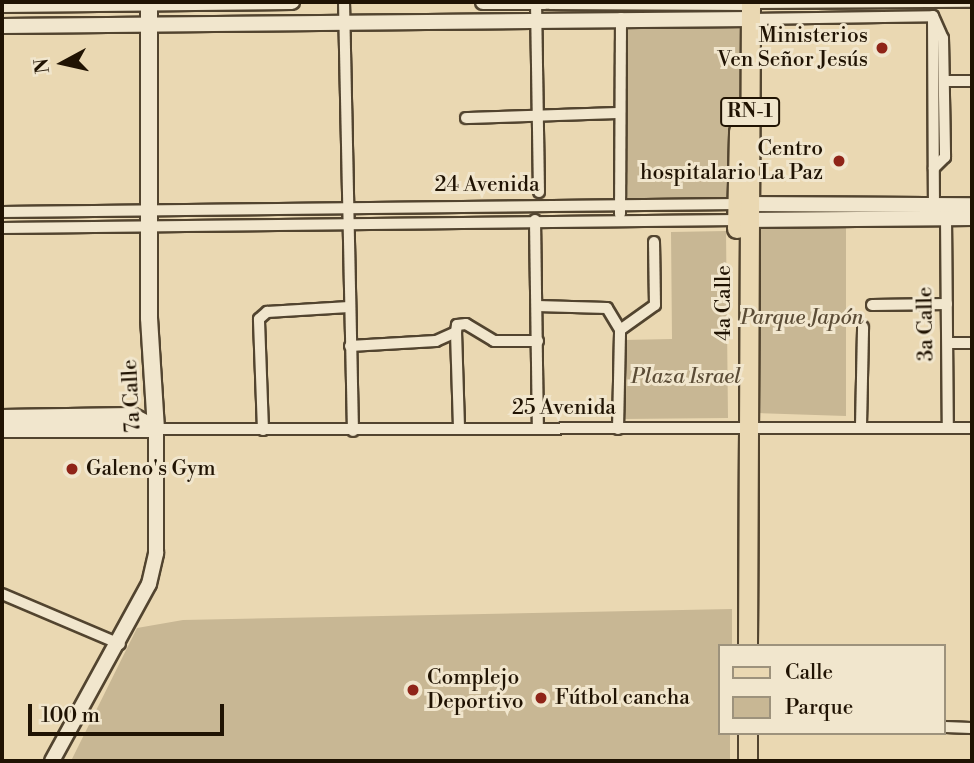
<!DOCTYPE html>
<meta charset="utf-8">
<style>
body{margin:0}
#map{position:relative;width:974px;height:763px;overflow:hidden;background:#ead8b2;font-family:"Libre Bodoni",serif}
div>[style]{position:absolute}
.green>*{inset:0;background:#c8b794}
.roads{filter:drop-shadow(2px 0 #52442f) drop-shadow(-2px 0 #52442f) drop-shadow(0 2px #52442f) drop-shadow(0 -2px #52442f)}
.minor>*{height:10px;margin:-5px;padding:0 5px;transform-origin:5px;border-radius:5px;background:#f1e6cd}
.tertiary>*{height:14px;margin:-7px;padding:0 7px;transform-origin:7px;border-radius:7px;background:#f1e6cd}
.secondary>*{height:16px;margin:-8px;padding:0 8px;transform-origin:8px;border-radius:8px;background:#f1e6cd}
.primary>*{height:18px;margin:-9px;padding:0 9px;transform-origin:9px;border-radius:9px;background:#ead8b2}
.dots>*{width:19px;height:19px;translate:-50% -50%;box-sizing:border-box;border:4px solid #f1e6cd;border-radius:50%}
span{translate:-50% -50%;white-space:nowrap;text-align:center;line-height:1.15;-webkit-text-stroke:6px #f1e6cd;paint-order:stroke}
.shield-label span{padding:2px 5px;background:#f1e6cd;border:2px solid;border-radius:5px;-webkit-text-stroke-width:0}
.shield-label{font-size:19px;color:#201303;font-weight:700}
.poi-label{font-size:21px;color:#201303}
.right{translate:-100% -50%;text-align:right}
.left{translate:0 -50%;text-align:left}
.street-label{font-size:21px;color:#201303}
.park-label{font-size:21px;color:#5b4c36;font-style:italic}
.frame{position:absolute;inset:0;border:4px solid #201303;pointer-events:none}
.legend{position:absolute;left:718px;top:644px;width:228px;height:91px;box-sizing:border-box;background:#f1e6cd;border:2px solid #9d927c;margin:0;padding:9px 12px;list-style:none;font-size:21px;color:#201303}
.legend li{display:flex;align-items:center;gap:14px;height:35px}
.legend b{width:35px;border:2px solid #9d927c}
.north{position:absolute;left:28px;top:28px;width:70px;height:70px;-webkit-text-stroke:5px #f1e6cd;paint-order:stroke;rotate:262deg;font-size:19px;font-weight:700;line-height:28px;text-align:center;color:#201303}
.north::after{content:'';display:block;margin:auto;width:24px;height:32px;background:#201303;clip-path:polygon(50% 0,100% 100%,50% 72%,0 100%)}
.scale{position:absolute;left:28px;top:704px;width:196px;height:32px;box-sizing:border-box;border:4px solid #201303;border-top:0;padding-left:9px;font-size:21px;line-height:24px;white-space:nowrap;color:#201303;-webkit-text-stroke:5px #f1e6cd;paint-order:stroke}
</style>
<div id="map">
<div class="green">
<i style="clip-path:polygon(623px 18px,741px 19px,737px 204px,621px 206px)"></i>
<i style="clip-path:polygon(758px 222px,846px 222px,846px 416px,758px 413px)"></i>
<i style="clip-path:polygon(726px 231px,728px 418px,623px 419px,623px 340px,672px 339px,671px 232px)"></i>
<i style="clip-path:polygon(732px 609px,732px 646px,720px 646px,720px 733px,730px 733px,730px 761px,71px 761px,137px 628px,183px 620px)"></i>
</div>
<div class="roads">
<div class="minor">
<i style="left:344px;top:2px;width:429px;rotate:88.8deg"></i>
<i style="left:536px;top:2px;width:190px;rotate:89.1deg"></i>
<i style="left:751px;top:3px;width:221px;rotate:-0.3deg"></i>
<i style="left:751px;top:19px;width:182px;rotate:-0.9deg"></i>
<i style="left:933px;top:16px;width:24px;rotate:66deg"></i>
<i style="left:943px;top:38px;width:119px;rotate:89deg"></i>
<i style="left:945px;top:157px;width:16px;rotate:135deg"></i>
<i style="left:933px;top:19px;width:185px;rotate:89.7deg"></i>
<i style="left:944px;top:81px;width:28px"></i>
<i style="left:466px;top:118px;width:154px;rotate:-1.9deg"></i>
<i style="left:2px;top:212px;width:735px;rotate:-0.62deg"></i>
<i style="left:620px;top:214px;width:196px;rotate:-89.7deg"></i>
<i style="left:946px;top:218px;width:210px;rotate:89.5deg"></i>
<i style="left:535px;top:220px;width:209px;rotate:89.2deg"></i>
<i style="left:2px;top:228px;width:735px;rotate:-0.62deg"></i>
<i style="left:872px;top:305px;width:75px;rotate:-0.8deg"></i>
<i style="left:537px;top:306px;width:70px;rotate:1.6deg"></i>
<i style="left:607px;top:308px;width:26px;rotate:59deg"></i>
<i style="left:620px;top:330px;width:43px;rotate:-35.5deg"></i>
<i style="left:655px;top:305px;width:63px;rotate:-90.9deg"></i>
<i style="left:456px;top:332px;width:7px;rotate:-82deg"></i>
<i style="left:457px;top:325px;width:9px;rotate:-6deg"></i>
<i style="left:466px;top:324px;width:33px;rotate:31deg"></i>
<i style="left:494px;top:341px;width:44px"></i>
<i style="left:948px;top:343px;width:24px"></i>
<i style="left:350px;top:346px;width:86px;rotate:-3.3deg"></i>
<i style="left:436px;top:341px;width:22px;rotate:-24deg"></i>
<i style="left:456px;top:332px;width:97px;rotate:88.2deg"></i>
<i style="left:861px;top:426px;width:99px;rotate:-88.8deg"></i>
<i style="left:156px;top:429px;width:816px;rotate:-0.07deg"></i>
<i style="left:618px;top:429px;width:99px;rotate:-88.8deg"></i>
<i style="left:263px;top:430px;width:111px;rotate:-92.1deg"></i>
<i style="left:259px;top:319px;width:11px;rotate:-41deg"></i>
<i style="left:267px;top:312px;width:82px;rotate:-3.5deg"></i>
<i style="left:2px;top:594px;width:128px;rotate:23deg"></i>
<i style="left:944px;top:727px;width:28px;rotate:2deg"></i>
</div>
<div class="tertiary">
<i style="left:483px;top:2px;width:62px"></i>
<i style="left:550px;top:2px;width:201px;rotate:0.3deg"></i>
<i style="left:2px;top:5px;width:290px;rotate:-0.6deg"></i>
<i style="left:2px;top:26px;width:749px;rotate:-0.54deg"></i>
<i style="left:743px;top:204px;width:229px;rotate:0.3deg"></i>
<i style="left:742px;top:220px;width:230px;rotate:-0.5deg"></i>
<i style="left:52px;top:761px;width:202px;rotate:-61.3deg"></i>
<i style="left:149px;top:584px;width:32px;rotate:-77deg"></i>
<i style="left:156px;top:553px;width:124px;rotate:-90deg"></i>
</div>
<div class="secondary">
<i style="left:149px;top:2px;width:316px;rotate:90deg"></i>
<i style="left:149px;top:318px;width:111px;rotate:86.4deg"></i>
<i style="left:2px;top:418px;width:130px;rotate:-0.9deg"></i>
<i style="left:132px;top:416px;width:27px;rotate:28deg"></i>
<i style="left:2px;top:429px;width:154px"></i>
</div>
<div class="primary">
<i style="left:737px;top:229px;width:98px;rotate:-88.8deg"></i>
<i style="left:748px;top:646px;width:644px;rotate:-89.73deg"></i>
<i style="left:748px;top:761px;width:28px;rotate:-90deg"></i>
</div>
</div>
<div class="dots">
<i style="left:882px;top:48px;background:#8f2418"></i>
<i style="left:839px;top:161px;background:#8f2418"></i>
<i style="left:72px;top:469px;background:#8f2418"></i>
<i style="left:413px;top:690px;background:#8f2418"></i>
<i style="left:541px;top:698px;background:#8f2418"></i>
</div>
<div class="shield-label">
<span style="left:750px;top:112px">RN-1</span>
</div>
<div class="poi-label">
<span class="right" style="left:868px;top:48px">Ministerios<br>Ven Señor Jesús</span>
<span class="right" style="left:823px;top:161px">Centro<br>hospitalario La Paz</span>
<span class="left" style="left:86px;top:469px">Galeno's Gym</span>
<span class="left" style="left:427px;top:690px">Complejo<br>Deportivo</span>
<span class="left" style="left:555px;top:698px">Fútbol cancha</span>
</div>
<div class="street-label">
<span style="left:487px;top:185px">24 Avenida</span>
<span style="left:724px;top:303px;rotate:-90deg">4a Calle</span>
<span style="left:926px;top:324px;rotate:-91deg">3a Calle</span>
<span style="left:132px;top:396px;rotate:-93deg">7a Calle</span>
<span style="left:564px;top:408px">25 Avenida</span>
</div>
<div class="park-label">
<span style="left:802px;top:318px">Parque Japón</span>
<span style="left:686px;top:377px">Plaza Israel</span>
</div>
<div class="frame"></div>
<ul class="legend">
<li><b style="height:9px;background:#ead8b2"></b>Calle</li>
<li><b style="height:19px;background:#c8b794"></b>Parque</li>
</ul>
<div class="north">N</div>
<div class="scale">100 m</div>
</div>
